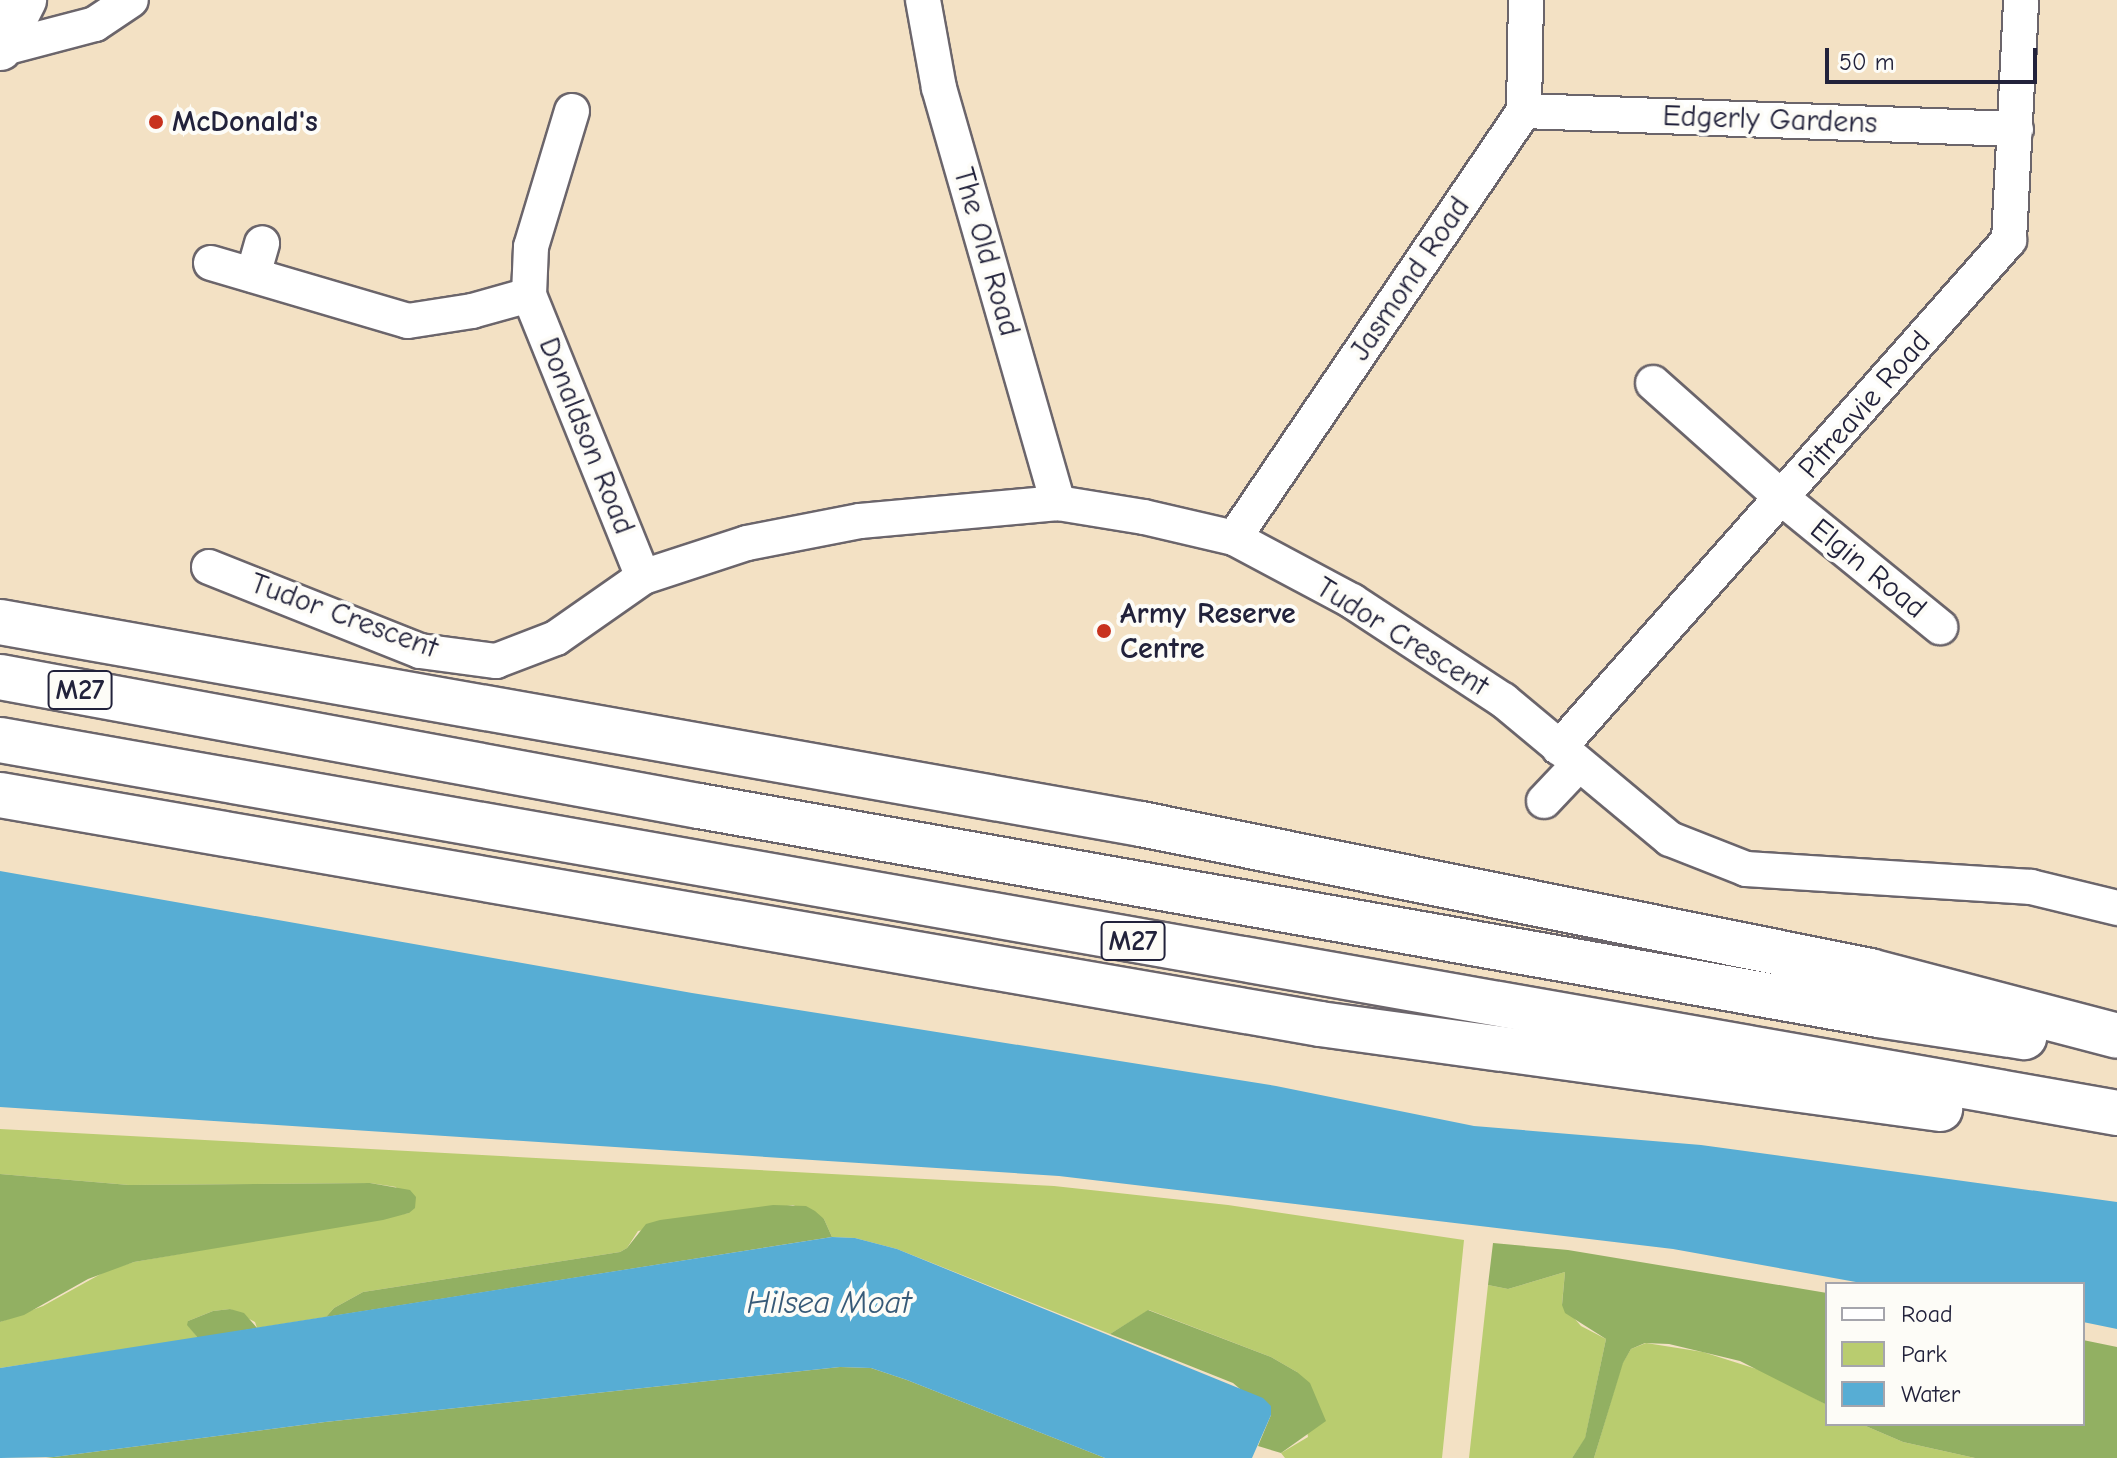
<!DOCTYPE html>
<style>
body{margin:0}
#map{position:relative;width:2117px;height:1458px;overflow:hidden;background:#f3e1c4;font-family:"Comic Neue",sans-serif}
div>[style]{position:absolute}
.green>*{inset:0;background:#b9cc6f}
.forest>*{inset:0;background:#92b062}
.water>*{inset:0;background:#57add4}
.roads{filter:drop-shadow(2px 0 #6b656b) drop-shadow(-2px 0 #6b656b) drop-shadow(0 2px #6b656b) drop-shadow(0 -2px #6b656b)}
.minor>*{height:34px;margin:-17px;padding:0 17px;transform-origin:17px;border-radius:17px;background:#fff}
.major>*{height:44px;margin:-22px;padding:0 22px;transform-origin:22px;border-radius:22px;background:#fff}
.highway>*{height:44px;margin:-22px;padding:0 22px;transform-origin:22px;border-radius:22px;background:#fff}
.dots>*{width:22px;height:22px;translate:-50% -50%;box-sizing:border-box;border:4px solid #fdfcf7;border-radius:50%}
span{translate:-50% -50%;white-space:nowrap;text-align:center;line-height:1.15;-webkit-text-stroke:8px #fdfcf7;paint-order:stroke}
.shield-label span{padding:2px 6px;background:#fdfcf7;border:2px solid;border-radius:6px;-webkit-text-stroke-width:0}
.shield-label{font-size:28px;color:#22223b;font-weight:700}
.street-label{font-size:30px;color:#22223b}
.poi-label{font-size:30px;color:#22223b;font-weight:700}
.left{translate:0 -50%;text-align:left}
.water-label{font-size:32px;color:#375a78;font-style:italic}
.legend{position:absolute;left:1825px;top:1282px;width:260px;height:144px;box-sizing:border-box;background:#fdfcf7;border:2px solid #a5a5ac;margin:0;padding:10px 14px;list-style:none;font-size:24px;color:#22223b}
.legend li{display:flex;align-items:center;gap:16px;height:40px}
.legend b{width:40px;border:2px solid #a5a5ac}
.scale{position:absolute;left:1825px;top:48px;width:212px;height:36px;box-sizing:border-box;border:4px solid #22223b;border-top:0;padding-left:10px;font-size:24px;line-height:28px;white-space:nowrap;color:#22223b;-webkit-text-stroke:6px #fdfcf7;paint-order:stroke}
</style>
<div id="map">
<div class="green">
<i style="clip-path:polygon(0 1129px,1054px 1186px,1228px 1205px,1464px 1240px,1442px 1458px,1285px 1458px,1281px 1453px,1308px 1437px,1297px 1372px,1271px 1357px,1149px 1310px,1110px 1334px,897px 1249px,855px 1238px,832px 1237px,824px 1219px,793px 1205px,638px 1231px,627px 1248px,620px 1252px,363px 1292px,334px 1308px,326px 1317px,257px 1328px,255px 1322px,230px 1309px,213px 1311px,188px 1321px,188px 1325px,198px 1338px,0 1368px,0 1322px,43px 1306px,108px 1270px,134px 1262px,409px 1213px,396px 1187px,370px 1183px,129px 1185px,0 1174px)"></i>
<i style="clip-path:polygon(1565px 1272px,1562px 1304px,1581px 1326px,1606px 1339px,1585px 1439px,1572px 1458px,1469px 1458px,1488px 1285px,1508px 1289px)"></i>
<i style="clip-path:polygon(1646px 1343px,1703px 1352px,1769px 1373px,1827px 1405px,1827px 1424px,1861px 1424px,1903px 1442px,1975px 1458px,1594px 1458px,1622px 1364px,1631px 1349px)"></i>
</div>
<div class="forest">
<i style="clip-path:polygon(0 1174px,129px 1185px,370px 1183px,410px 1190px,416px 1197px,415px 1208px,409px 1213px,383px 1220px,134px 1262px,88px 1279px,24px 1315px,0 1322px)"></i>
<i style="clip-path:polygon(773px 1205px,806px 1206px,815px 1211px,824px 1219px,832px 1237px,326px 1317px,334px 1308px,363px 1292px,620px 1252px,627px 1248px,646px 1224px,660px 1220px)"></i>
<i style="clip-path:polygon(1493px 1243px,1568px 1250px,1827px 1293px,1827px 1405px,1740px 1361px,1669px 1344px,1645px 1343px,1631px 1349px,1623px 1363px,1594px 1458px,1572px 1458px,1585px 1438px,1606px 1339px,1565px 1313px,1562px 1305px,1565px 1272px,1508px 1289px,1488px 1285px)"></i>
<i style="clip-path:polygon(230px 1309px,244px 1313px,257px 1328px,198px 1338px,187px 1325px,188px 1321px,213px 1311px)"></i>
<i style="clip-path:polygon(1148px 1310px,1271px 1357px,1297px 1372px,1310px 1383px,1326px 1421px,1281px 1453px,1258px 1446px,1271px 1415px,1233px 1383px,1110px 1334px)"></i>
<i style="clip-path:polygon(2083px 1340px,2117px 1347px,2117px 1458px,1975px 1458px,1903px 1442px,1861px 1424px,2083px 1424px)"></i>
<i style="clip-path:polygon(840px 1367px,871px 1368px,907px 1380px,1105px 1458px,46px 1458px,325px 1422px)"></i>
</div>
<div class="water">
<i style="clip-path:polygon(0 871px,692px 993px,1276px 1086px,1474px 1126px,1701px 1145px,2117px 1202px,2117px 1329px,2083px 1322px,2083px 1284px,1867px 1284px,1673px 1249px,1059px 1176px,0 1107px)"></i>
<i style="clip-path:polygon(832px 1237px,855px 1238px,897px 1249px,1263px 1398px,1271px 1406px,1271px 1415px,1252px 1458px,1105px 1458px,907px 1380px,871px 1368px,840px 1367px,325px 1422px,54px 1457px,0 1458px,0 1368px)"></i>
</div>
<div class="roads">
<div class="minor">
<i style="left:923px;top:0;width:89px;rotate:79.7deg"></i>
<i style="left:939px;top:88px;width:432px;rotate:74deg"></i>
<i style="left:0;top:49px;width:98px;rotate:-14.7deg"></i>
<i style="left:95px;top:24px;width:43px;rotate:-33.7deg"></i>
<i style="left:572px;top:111px;width:142px;rotate:106.8deg"></i>
<i style="left:531px;top:247px;width:48px;rotate:92.4deg"></i>
<i style="left:529px;top:295px;width:304px;rotate:68deg"></i>
<i style="left:1524px;top:111px;width:492px;rotate:2.1deg"></i>
<i style="left:211px;top:263px;width:205px;rotate:16.4deg"></i>
<i style="left:408px;top:321px;width:65px;rotate:-8.9deg"></i>
<i style="left:472px;top:311px;width:59px;rotate:-15.7deg"></i>
<i style="left:253px;top:275px;width:33px;rotate:-74deg"></i>
<i style="left:1653px;top:383px;width:174px;rotate:41.7deg"></i>
<i style="left:1783px;top:499px;width:203px;rotate:39.2deg"></i>
<i style="left:1234px;top:538px;width:516px;rotate:-55.82deg"></i>
<i style="left:1524px;top:111px;width:111px;rotate:-89deg"></i>
<i style="left:209px;top:567px;width:227px;rotate:21.7deg"></i>
<i style="left:420px;top:651px;width:77px;rotate:7.5deg"></i>
<i style="left:496px;top:661px;width:64px;rotate:-21deg"></i>
<i style="left:556px;top:638px;width:106px;rotate:-35deg"></i>
<i style="left:643px;top:577px;width:109px;rotate:-18.1deg"></i>
<i style="left:747px;top:543px;width:115px;rotate:-11deg"></i>
<i style="left:860px;top:521px;width:199px;rotate:-5.2deg"></i>
<i style="left:1058px;top:503px;width:87px;rotate:9.2deg"></i>
<i style="left:1144px;top:517px;width:92px;rotate:13.1deg"></i>
<i style="left:1234px;top:538px;width:134px;rotate:28.1deg"></i>
<i style="left:1352px;top:601px;width:181px;rotate:33.3deg"></i>
<i style="left:1503px;top:700px;width:217px;rotate:39.8deg"></i>
<i style="left:1670px;top:839px;width:82px;rotate:21.5deg"></i>
<i style="left:1746px;top:869px;width:286px;rotate:3.6deg"></i>
<i style="left:2031px;top:887px;width:89px;rotate:13.7deg"></i>
<i style="left:1559px;top:748px;width:679px;rotate:-48.46deg"></i>
<i style="left:2009px;top:240px;width:240px;rotate:-87.1deg"></i>
<i style="left:1544px;top:801px;width:50px;rotate:-46.6deg"></i>
</div>
<div class="major">
<i style="left:0;top:48px;width:54px;rotate:-63.4deg"></i>
</div>
<div class="highway">
<i style="left:0;top:622px;width:1159px;rotate:10.04deg"></i>
<i style="left:1141px;top:824px;width:744px;rotate:11.4deg"></i>
<i style="left:1870px;top:971px;width:255px;rotate:14.7deg"></i>
<i style="left:0;top:677px;width:711px;rotate:10.46deg"></i>
<i style="left:699px;top:806px;width:1197px;rotate:10.05deg"></i>
<i style="left:1878px;top:1015px;width:148px;rotate:8.6deg"></i>
<i style="left:0;top:740px;width:2150px;rotate:9.99deg"></i>
<i style="left:0;top:795px;width:1340px;rotate:9.84deg"></i>
<i style="left:1320px;top:1024px;width:626px;rotate:7.81deg"></i>
</div>
</div>
<div class="dots">
<i style="left:156px;top:122px;background:#c8321e"></i>
<i style="left:1104px;top:631px;background:#c8321e"></i>
</div>
<div class="shield-label">
<span style="left:80px;top:690px">M27</span>
<span style="left:1133px;top:941px">M27</span>
</div>
<div class="street-label">
<span style="left:1770px;top:120px;rotate:2deg">Edgerly Gardens</span>
<span style="left:986px;top:252px;rotate:74deg">The Old Road</span>
<span style="left:1410px;top:279px;rotate:-56deg">Jasmond Road</span>
<span style="left:1865px;top:405px;rotate:-49deg">Pitreavie Road</span>
<span style="left:586px;top:436px;rotate:68deg">Donaldson Road</span>
<span style="left:1868px;top:569px;rotate:39deg">Elgin Road</span>
<span style="left:344px;top:616px;rotate:20deg">Tudor Crescent</span>
<span style="left:1402px;top:637px;rotate:32deg">Tudor Crescent</span>
</div>
<div class="poi-label">
<span class="left" style="left:172px;top:122px">McDonald's</span>
<span class="left" style="left:1120px;top:631px">Army Reserve<br>Centre</span>
</div>
<div class="water-label">
<span style="left:829px;top:1303px">Hilsea Moat</span>
</div>
<ul class="legend">
<li><b style="height:10px;background:#fff"></b>Road</li>
<li><b style="height:22px;background:#b9cc6f"></b>Park</li>
<li><b style="height:22px;background:#57add4"></b>Water</li>
</ul>
<div class="scale">50 m</div>
</div>
